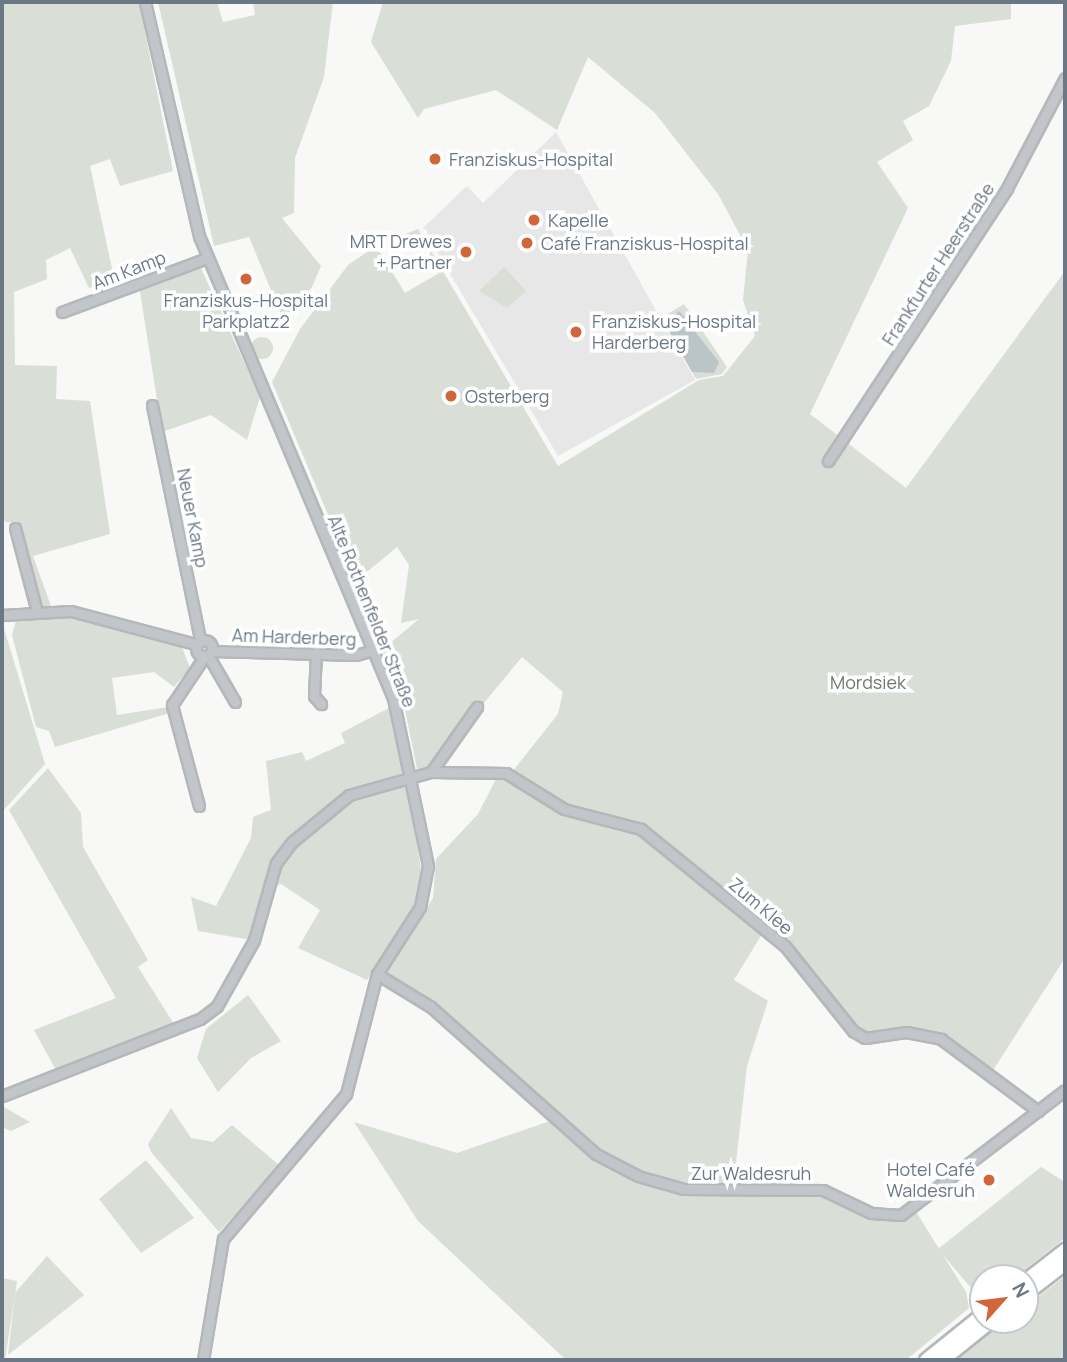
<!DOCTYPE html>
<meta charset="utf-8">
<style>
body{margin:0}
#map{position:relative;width:1067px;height:1362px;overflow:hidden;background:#f8f8f6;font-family:Manrope,sans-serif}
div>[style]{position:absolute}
.built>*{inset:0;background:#e6e7e6}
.green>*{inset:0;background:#d9ded7}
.round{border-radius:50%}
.water>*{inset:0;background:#bbc4c9}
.roads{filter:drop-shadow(2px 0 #b5b8bb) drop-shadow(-2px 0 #b5b8bb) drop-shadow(0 2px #b5b8bb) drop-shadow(0 -2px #b5b8bb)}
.minor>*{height:9px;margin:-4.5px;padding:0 4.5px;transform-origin:4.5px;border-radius:4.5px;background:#c2c5c9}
.minor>.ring{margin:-4.5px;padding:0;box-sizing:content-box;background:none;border:9px solid #c2c5c9;border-radius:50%}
.highway>*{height:12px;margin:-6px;padding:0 6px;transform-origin:6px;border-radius:6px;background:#fff}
.dots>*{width:19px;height:19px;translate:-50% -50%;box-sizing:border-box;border:4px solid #fff;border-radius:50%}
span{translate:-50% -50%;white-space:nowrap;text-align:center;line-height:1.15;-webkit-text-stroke:7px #fff;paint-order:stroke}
.poi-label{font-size:18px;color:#6a7784}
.left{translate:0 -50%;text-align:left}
.right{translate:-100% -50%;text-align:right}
.street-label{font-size:18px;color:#6a7784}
.park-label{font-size:18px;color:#6b7b68}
.frame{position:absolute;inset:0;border:4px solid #6a7784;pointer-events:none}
.north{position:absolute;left:969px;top:1264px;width:70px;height:70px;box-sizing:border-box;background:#fff;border:2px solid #c3c9ce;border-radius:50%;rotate:62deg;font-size:19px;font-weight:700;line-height:28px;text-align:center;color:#6a7784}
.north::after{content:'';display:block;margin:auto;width:24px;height:32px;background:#d2663b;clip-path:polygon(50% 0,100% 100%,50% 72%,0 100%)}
</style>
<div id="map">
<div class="built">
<i style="clip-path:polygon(556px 132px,695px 380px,558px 456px,423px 228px,467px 186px,483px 203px)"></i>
</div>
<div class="green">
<i style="clip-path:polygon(2px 2px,139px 2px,173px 171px,120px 186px,110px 159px,90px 166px,114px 278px,89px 288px,70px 248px,46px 260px,47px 279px,14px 292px,15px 365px,57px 366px,56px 399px,90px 401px,110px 534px,33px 556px,52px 609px,42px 607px,21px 555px,20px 523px,5px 522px,2px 513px)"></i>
<i style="clip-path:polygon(158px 2px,217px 2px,223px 22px,255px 15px,253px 2px,333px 2px,324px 77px,295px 158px,294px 213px,282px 218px,321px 266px,312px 287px,283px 319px,249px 237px,214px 246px)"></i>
<i style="clip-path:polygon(383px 2px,1011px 2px,1011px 19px,955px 26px,951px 61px,929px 106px,903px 121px,913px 140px,877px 162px,908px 208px,810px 414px,906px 488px,1065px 271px,1065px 958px,990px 1075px,941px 1039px,923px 1034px,865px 1038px,765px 929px,734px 980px,768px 1001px,747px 1066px,733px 1188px,823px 1190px,871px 1213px,915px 1210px,966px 1292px,969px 1308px,906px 1360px,566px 1360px,418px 1221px,354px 1122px,457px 1153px,553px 1120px,613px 1169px,686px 1195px,728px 1192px,639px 1173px,598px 1152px,513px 1071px,386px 972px,433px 898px,436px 859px,478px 814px,498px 775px,518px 779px,512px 772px,558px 714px,563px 692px,522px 657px,429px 769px,417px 769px,404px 705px,382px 650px,419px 619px,401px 623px,409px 565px,397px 547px,356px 581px,272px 382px,300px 329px,348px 265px,376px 246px,405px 293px,439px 273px,419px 238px,397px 250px,388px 241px,418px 229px,558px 466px,699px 380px,723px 376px,755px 336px,743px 300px,748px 250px,718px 194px,655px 113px,588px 57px,557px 130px,496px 90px,424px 109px,418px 118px,371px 42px)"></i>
<i style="clip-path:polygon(199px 264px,260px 397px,247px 440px,211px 415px,162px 432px,139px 285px)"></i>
<i style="clip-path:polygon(504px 267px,526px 291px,507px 308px,479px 291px)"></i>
<i style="clip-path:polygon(684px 304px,727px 367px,722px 374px,696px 379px,661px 318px)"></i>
<i class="round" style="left:251px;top:337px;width:22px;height:22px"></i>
<i style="clip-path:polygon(71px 613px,180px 642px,190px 668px,174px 687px,154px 672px,112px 678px,117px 715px,168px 707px,170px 713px,55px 747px,49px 731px,36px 727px,12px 635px,16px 621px)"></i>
<i style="clip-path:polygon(2px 622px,45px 764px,2px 812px)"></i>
<i style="clip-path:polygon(391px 707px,404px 767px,400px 776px,350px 789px,299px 835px,349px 795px,408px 784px,422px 877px,417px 900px,367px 980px,298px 948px,320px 910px,281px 884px,271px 887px,252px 940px,198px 931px,191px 897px,216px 906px,251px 838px,253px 817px,271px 810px,266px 761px,302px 752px,306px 761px,345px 743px,341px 733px)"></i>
<i style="clip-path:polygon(48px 768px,81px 813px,83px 847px,148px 960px,138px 967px,174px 1024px,56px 1070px,34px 1030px,116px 998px,9px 810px)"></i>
<i style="clip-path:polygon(248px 995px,281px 1041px,251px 1058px,218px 1092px,197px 1058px,206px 1029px)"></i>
<i style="clip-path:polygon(2px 1106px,30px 1122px,11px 1131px,2px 1127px)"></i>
<i style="clip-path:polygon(171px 1108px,191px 1138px,213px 1142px,232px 1125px,279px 1165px,219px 1232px,151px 1152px,148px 1144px)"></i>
<i style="clip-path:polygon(146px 1160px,194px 1218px,141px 1253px,99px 1199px)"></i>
<i style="clip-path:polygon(1041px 1167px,1065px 1182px,1065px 1238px,1014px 1278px,983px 1278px,983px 1302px,938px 1249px)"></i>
<i style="clip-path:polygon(47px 1256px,84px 1295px,8px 1355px,15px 1293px)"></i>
<i style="clip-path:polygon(1065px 1276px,1065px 1360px,954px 1360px,1008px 1320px,1025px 1320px,1025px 1307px)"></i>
<i style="clip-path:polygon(2px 1278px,17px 1281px,5px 1360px,2px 1360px)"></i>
</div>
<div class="water">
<i style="clip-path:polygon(679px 311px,719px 362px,714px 373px,692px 372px,665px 324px)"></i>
</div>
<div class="roads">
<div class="minor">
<i style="left:145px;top:2px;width:240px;rotate:77deg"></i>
<i style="left:199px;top:236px;width:501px;rotate:67.22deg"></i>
<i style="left:393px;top:698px;width:172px;rotate:78.2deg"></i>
<i style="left:428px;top:866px;width:42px;rotate:101deg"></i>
<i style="left:420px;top:907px;width:80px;rotate:122.7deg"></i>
<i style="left:377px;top:974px;width:124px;rotate:104.5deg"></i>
<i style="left:346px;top:1094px;width:190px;rotate:130.3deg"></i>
<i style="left:223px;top:1239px;width:123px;rotate:99.4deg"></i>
<i style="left:62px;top:312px;width:155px;rotate:-20.4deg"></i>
<i style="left:152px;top:405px;width:239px;rotate:78.4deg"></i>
<i style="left:828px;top:461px;width:326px;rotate:-56.7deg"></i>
<i style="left:1007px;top:188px;width:124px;rotate:-62.2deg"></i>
<i style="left:15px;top:528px;width:87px;rotate:75.3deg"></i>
<i style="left:2px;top:615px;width:69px;rotate:-3.3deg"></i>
<i style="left:71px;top:611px;width:128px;rotate:14.9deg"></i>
<i class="ring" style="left:196px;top:640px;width:7px;height:7px"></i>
<i style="left:212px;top:651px;width:144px;rotate:1.6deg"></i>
<i style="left:356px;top:655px;width:18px;rotate:-16deg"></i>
<i style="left:316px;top:653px;width:43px;rotate:92.7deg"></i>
<i style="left:314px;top:696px;width:11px;rotate:49deg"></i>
<i style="left:209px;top:657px;width:52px;rotate:60deg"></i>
<i style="left:431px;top:772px;width:80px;rotate:-54.7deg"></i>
<i style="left:199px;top:806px;width:105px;rotate:-105deg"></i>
<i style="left:172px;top:705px;width:58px;rotate:-56.3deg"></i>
<i style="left:377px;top:974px;width:63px;rotate:31.4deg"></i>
<i style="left:431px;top:1007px;width:221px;rotate:41.7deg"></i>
<i style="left:596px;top:1154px;width:47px;rotate:27.6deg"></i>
<i style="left:638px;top:1176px;width:48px;rotate:15.8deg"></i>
<i style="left:684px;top:1189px;width:139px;rotate:0.4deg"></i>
<i style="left:823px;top:1190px;width:53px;rotate:25.6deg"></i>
<i style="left:871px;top:1213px;width:30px;rotate:4deg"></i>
<i style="left:901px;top:1215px;width:206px;rotate:-37.3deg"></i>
<i style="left:2px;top:1096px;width:212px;rotate:-21.3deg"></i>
<i style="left:200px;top:1019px;width:21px;rotate:-37deg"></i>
<i style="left:217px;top:1006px;width:76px;rotate:-60.7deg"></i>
<i style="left:254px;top:940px;width:80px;rotate:-74.1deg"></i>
<i style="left:276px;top:863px;width:26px;rotate:-53deg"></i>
<i style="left:292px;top:842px;width:74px;rotate:-39.5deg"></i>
<i style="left:349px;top:795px;width:85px;rotate:-15.7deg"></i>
<i style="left:431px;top:772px;width:75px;rotate:0.8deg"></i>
<i style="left:506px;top:773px;width:68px;rotate:31.8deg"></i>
<i style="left:564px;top:809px;width:80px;rotate:14.6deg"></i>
<i style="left:641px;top:829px;width:186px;rotate:39.1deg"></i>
<i style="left:785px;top:946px;width:109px;rotate:51.3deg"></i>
<i style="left:853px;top:1031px;width:14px;rotate:30deg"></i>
<i style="left:865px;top:1038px;width:41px;rotate:-8.3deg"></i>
<i style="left:906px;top:1032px;width:36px;rotate:11deg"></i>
<i style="left:941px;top:1039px;width:121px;rotate:36.6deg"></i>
</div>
<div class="highway">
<i style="left:1025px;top:1281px;width:51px;rotate:-37.8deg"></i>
<i style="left:1025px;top:1295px;width:51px;rotate:-37.8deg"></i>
<i style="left:926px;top:1360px;width:73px;rotate:-38.9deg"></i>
<i style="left:943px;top:1360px;width:64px;rotate:-38.7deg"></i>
</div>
</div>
<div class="dots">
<i style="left:435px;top:159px;background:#d2663b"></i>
<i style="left:534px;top:220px;background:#d2663b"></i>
<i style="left:527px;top:243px;background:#d2663b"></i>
<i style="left:466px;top:252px;background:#d2663b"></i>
<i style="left:246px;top:279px;background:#d2663b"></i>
<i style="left:576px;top:332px;background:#d2663b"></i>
<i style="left:451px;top:396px;background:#d2663b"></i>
<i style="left:989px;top:1180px;background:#d2663b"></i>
</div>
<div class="poi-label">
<span class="left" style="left:449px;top:159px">Franziskus-Hospital</span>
<span class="left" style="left:548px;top:220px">Kapelle</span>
<span class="right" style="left:452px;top:252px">MRT Drewes<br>+ Partner</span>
<span class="left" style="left:541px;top:243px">Café Franziskus-Hospital</span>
<span style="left:246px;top:311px">Franziskus-Hospital<br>Parkplatz2</span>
<span class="left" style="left:592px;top:332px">Franziskus-Hospital<br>Harderberg</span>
<span class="left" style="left:465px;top:396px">Osterberg</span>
<span class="right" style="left:975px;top:1180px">Hotel Café<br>Waldesruh</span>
</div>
<div class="street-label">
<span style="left:938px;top:264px;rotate:-57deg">Frankfurter Heerstraße</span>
<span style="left:129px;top:270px;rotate:-21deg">Am Kamp</span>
<span style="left:193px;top:518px;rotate:79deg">Neuer Kamp</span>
<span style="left:372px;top:611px;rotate:68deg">Alte Rothenfelder Straße</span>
<span style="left:294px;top:637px;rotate:2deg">Am Harderberg</span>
<span style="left:761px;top:906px;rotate:40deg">Zum Klee</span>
<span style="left:751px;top:1173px">Zur Waldesruh</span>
</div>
<div class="park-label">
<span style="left:868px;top:682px">Mordsiek</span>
</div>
<div class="frame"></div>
<div class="north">N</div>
</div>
